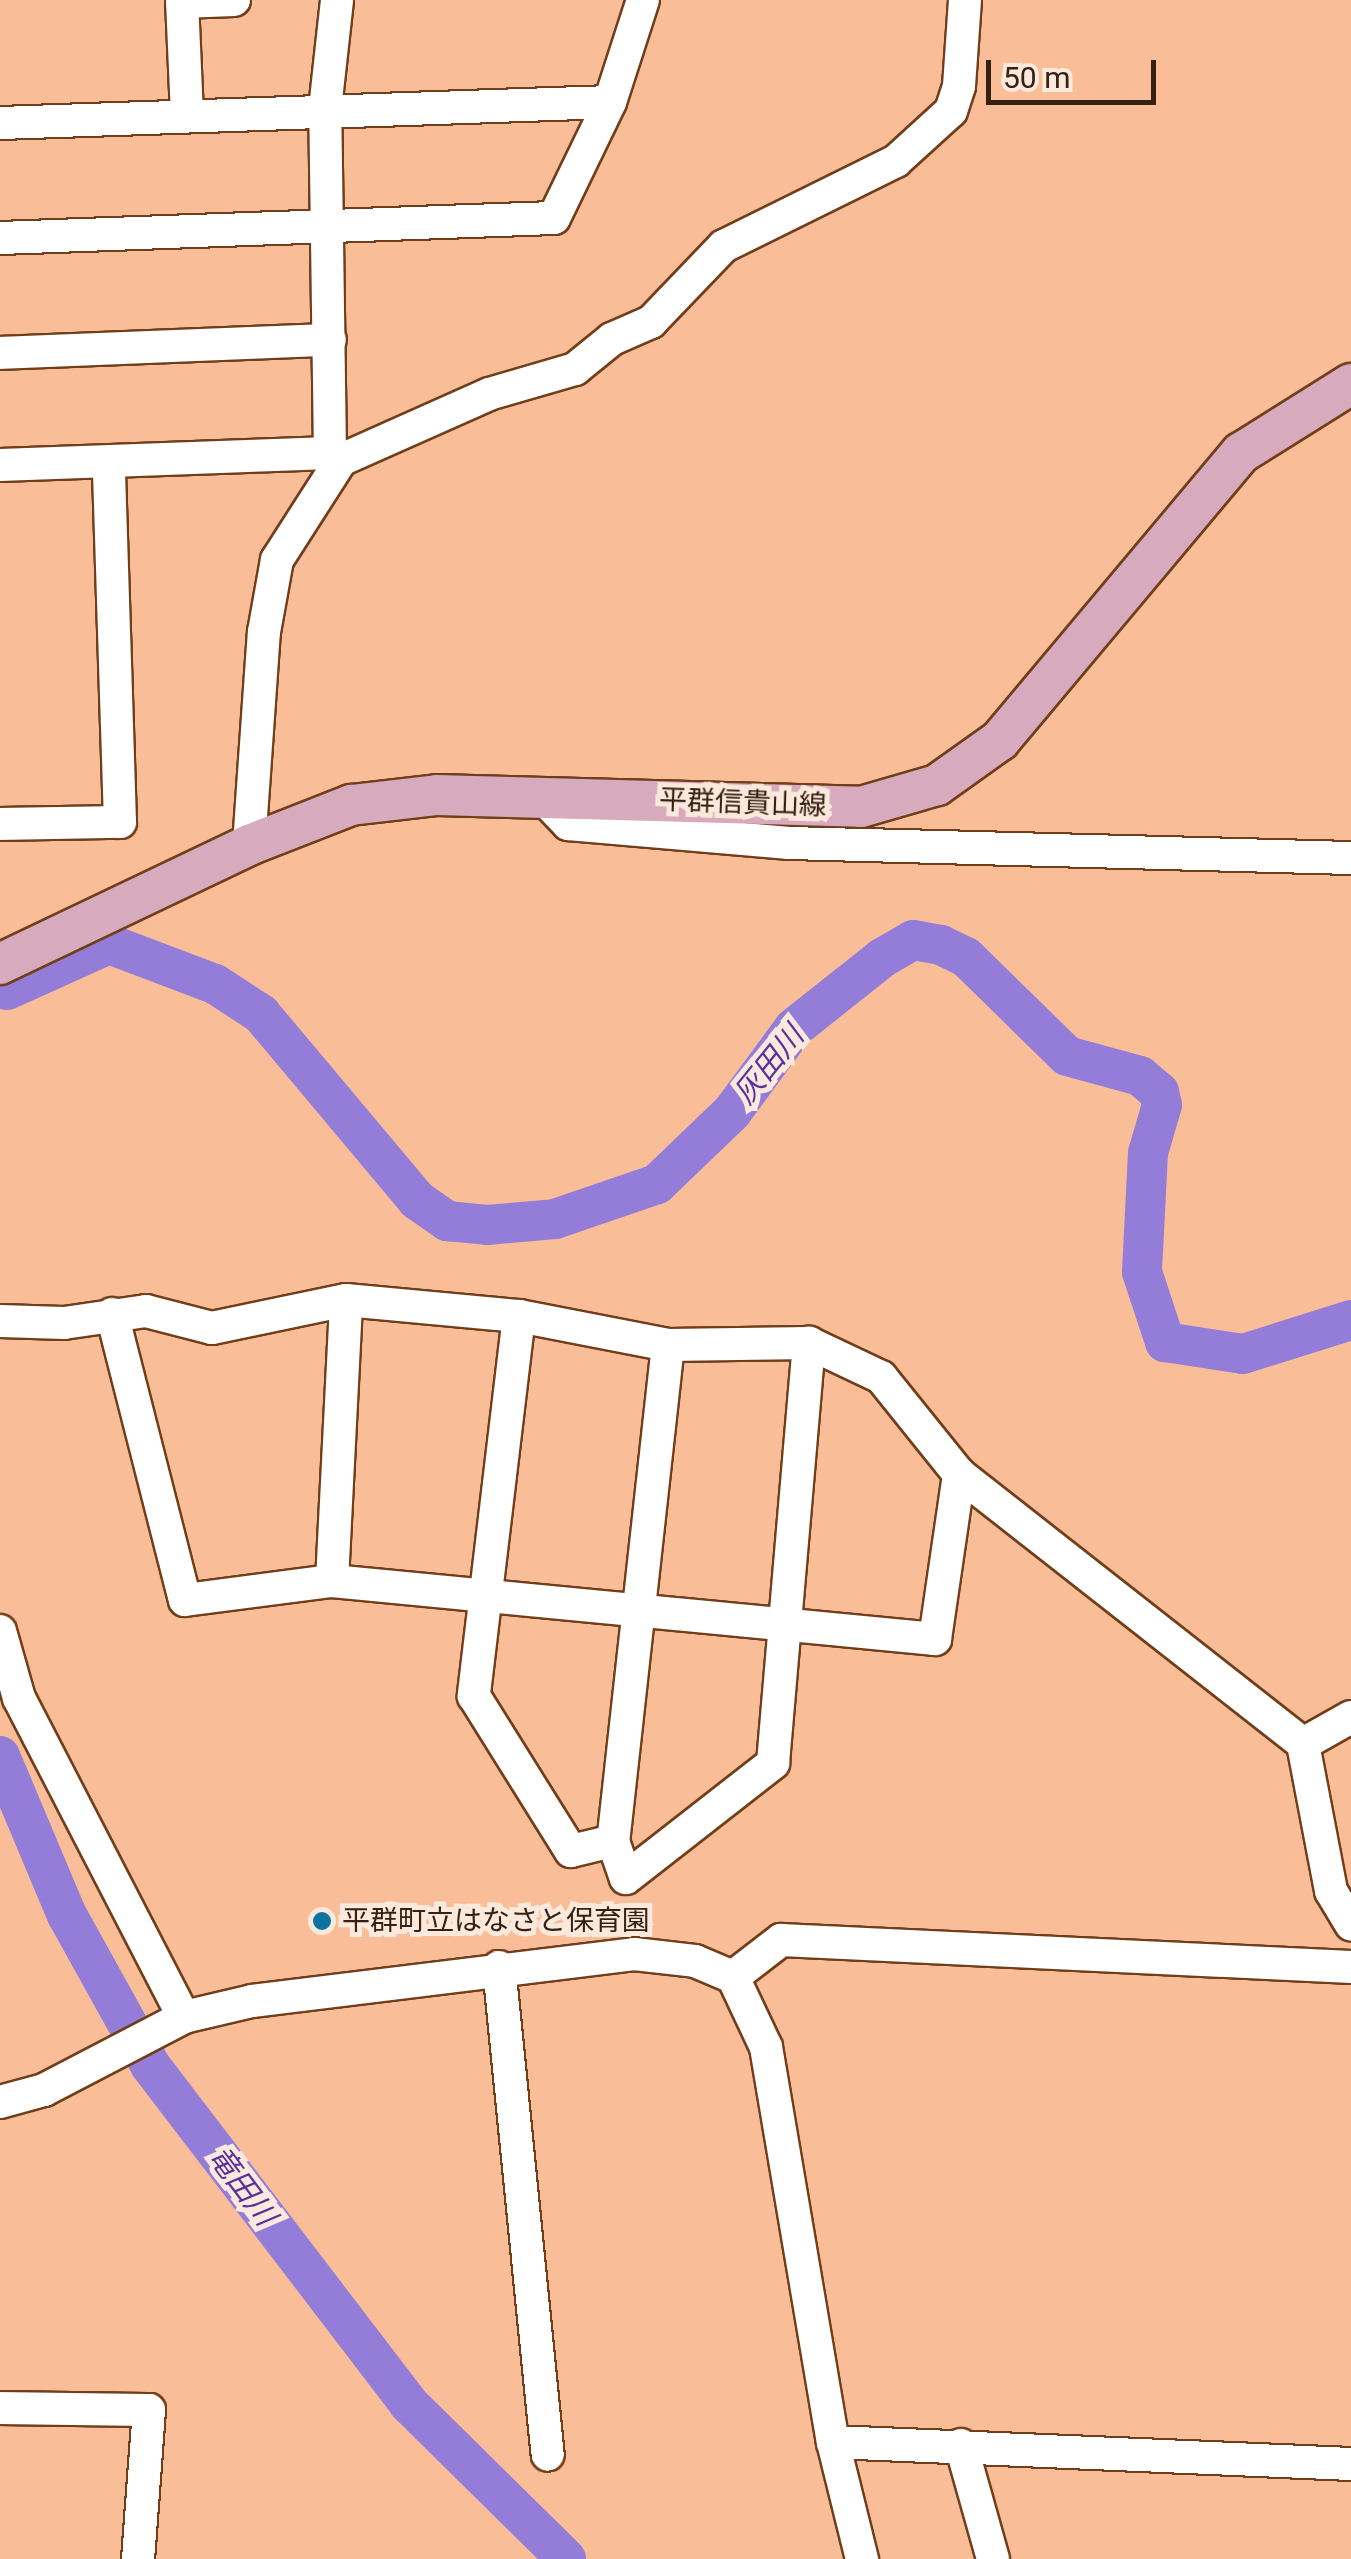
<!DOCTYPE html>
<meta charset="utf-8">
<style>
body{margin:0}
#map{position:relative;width:1351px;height:2559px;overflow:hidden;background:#f9be98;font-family:Roboto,"Noto Sans JP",sans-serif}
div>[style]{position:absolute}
.river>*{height:40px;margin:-20px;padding:0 20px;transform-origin:20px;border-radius:20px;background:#947dd9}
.roads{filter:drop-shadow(2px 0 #703e1a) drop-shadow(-2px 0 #703e1a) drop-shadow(0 2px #703e1a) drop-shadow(0 -2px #703e1a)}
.minor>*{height:32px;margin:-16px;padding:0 16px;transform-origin:16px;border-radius:16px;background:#fff}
.major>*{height:40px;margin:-20px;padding:0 20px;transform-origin:20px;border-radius:20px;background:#d8aabd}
.dots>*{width:28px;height:28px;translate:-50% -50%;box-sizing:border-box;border:5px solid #fbe9dd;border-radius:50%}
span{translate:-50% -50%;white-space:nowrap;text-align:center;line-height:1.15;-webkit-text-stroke:10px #fbe9dd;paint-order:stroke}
.street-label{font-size:28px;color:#362011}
.poi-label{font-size:28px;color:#362011}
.left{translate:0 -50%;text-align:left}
.water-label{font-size:30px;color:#57319d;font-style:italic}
.scale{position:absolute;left:986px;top:60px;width:170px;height:45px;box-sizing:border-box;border:5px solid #362011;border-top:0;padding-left:12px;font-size:30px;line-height:35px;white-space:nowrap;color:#362011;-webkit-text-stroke:8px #fbe9dd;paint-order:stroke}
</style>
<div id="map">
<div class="river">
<i style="left:7px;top:990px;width:112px;rotate:-24.3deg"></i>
<i style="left:109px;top:944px;width:113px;rotate:20.7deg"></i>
<i style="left:215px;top:984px;width:55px;rotate:33.1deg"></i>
<i style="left:261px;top:1014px;width:243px;rotate:50deg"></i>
<i style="left:417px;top:1200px;width:37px;rotate:35deg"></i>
<i style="left:447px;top:1221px;width:40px;rotate:5.7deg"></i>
<i style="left:487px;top:1225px;width:68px;rotate:-5deg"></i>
<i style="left:555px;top:1219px;width:108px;rotate:-18.9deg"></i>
<i style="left:657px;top:1184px;width:104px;rotate:-43.8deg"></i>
<i style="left:732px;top:1112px;width:104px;rotate:-53.6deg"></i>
<i style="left:794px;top:1028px;width:112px;rotate:-38.5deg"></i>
<i style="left:882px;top:958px;width:36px;rotate:-30deg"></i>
<i style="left:913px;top:940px;width:28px;rotate:10deg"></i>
<i style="left:941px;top:945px;width:28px;rotate:26deg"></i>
<i style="left:966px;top:957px;width:141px;rotate:44.4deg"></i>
<i style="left:1067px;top:1056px;width:76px;rotate:15.3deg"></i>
<i style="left:1140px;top:1076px;width:25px;rotate:40deg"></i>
<i style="left:1159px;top:1092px;width:13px;rotate:77deg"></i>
<i style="left:1162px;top:1105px;width:50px;rotate:106.3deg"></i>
<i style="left:1148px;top:1153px;width:119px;rotate:92.9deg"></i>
<i style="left:1142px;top:1272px;width:74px;rotate:71.8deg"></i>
<i style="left:1165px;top:1342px;width:79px;rotate:8.7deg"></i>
<i style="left:1243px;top:1354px;width:113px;rotate:-17.5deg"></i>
<i style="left:0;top:1756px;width:173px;rotate:67.2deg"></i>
<i style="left:67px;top:1915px;width:171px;rotate:61deg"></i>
<i style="left:150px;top:2065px;width:425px;rotate:52.6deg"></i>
<i style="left:408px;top:2403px;width:222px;rotate:44.6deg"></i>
</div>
<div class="roads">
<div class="minor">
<i style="left:187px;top:115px;width:113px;rotate:-92.5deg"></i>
<i style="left:182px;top:2px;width:52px;rotate:-2.2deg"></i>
<i style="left:0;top:123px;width:610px;rotate:-1.97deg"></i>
<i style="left:0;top:238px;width:554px;rotate:-2.07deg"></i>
<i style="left:554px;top:218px;width:129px;rotate:-64.2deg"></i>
<i style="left:610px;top:102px;width:107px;rotate:-72.1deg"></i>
<i style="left:0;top:353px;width:330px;rotate:-2.3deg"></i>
<i style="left:330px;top:453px;width:344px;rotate:-90.8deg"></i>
<i style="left:325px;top:109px;width:110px;rotate:-83.7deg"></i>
<i style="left:0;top:465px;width:330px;rotate:-2.1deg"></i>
<i style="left:330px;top:453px;width:13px;rotate:32deg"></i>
<i style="left:544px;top:799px;width:35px;rotate:46deg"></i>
<i style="left:568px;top:824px;width:222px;rotate:4.9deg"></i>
<i style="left:789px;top:843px;width:562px;rotate:1.53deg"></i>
<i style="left:0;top:824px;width:120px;rotate:-1deg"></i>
<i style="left:120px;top:822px;width:360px;rotate:-91.8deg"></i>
<i style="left:249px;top:845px;width:214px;rotate:-86deg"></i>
<i style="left:264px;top:632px;width:73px;rotate:-79.8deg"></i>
<i style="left:277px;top:560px;width:119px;rotate:-57.4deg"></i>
<i style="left:341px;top:460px;width:162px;rotate:-24deg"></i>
<i style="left:489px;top:394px;width:90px;rotate:-16.2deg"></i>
<i style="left:575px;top:369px;width:48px;rotate:-39deg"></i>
<i style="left:612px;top:339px;width:43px;rotate:-23.6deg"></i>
<i style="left:651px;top:322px;width:105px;rotate:-46.2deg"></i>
<i style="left:724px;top:246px;width:192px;rotate:-26.3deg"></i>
<i style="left:896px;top:161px;width:74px;rotate:-42.3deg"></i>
<i style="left:951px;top:111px;width:26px;rotate:-72deg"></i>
<i style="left:959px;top:86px;width:86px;rotate:-86deg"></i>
<i style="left:112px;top:1314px;width:295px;rotate:75.7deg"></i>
<i style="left:185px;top:1600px;width:148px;rotate:-7.4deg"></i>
<i style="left:332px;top:1581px;width:606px;rotate:5.49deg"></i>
<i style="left:935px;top:1639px;width:167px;rotate:-81.7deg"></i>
<i style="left:519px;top:1316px;width:383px;rotate:96.8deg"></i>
<i style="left:474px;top:1696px;width:183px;rotate:58deg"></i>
<i style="left:571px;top:1851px;width:43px;rotate:-13.4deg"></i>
<i style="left:0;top:1321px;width:64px;rotate:1.8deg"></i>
<i style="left:64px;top:1323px;width:83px;rotate:-8.3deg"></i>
<i style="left:146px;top:1311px;width:68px;rotate:14.4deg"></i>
<i style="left:212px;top:1328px;width:137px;rotate:-11.8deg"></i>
<i style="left:346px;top:1300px;width:174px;rotate:5.3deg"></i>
<i style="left:519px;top:1316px;width:152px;rotate:11deg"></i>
<i style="left:668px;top:1345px;width:141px;rotate:-0.8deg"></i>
<i style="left:809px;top:1343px;width:80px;rotate:25.3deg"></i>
<i style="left:881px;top:1377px;width:124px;rotate:51.2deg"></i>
<i style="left:959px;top:1474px;width:437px;rotate:38.1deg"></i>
<i style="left:1303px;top:1744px;width:150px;rotate:79.2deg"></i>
<i style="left:1331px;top:1891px;width:39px;rotate:59deg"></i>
<i style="left:668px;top:1345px;width:499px;rotate:96.3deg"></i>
<i style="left:613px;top:1841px;width:39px;rotate:71deg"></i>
<i style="left:626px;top:1878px;width:187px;rotate:-38deg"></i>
<i style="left:773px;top:1763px;width:422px;rotate:-85.1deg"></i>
<i style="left:332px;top:1581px;width:281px;rotate:-87.1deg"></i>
<i style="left:0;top:1631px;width:70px;rotate:74.2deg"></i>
<i style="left:19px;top:1698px;width:359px;rotate:62.7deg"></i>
<i style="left:1303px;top:1744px;width:55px;rotate:-29.4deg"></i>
<i style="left:499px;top:1967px;width:490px;rotate:84.3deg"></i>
<i style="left:733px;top:1977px;width:61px;rotate:-37.6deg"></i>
<i style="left:781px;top:1940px;width:571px;rotate:2.71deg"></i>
<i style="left:0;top:2102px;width:46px;rotate:-15.3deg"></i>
<i style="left:44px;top:2090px;width:158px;rotate:-27.5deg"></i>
<i style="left:184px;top:2017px;width:70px;rotate:-13.2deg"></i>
<i style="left:252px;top:2001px;width:385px;rotate:-7deg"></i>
<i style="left:634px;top:1954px;width:61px;rotate:6.5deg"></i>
<i style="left:695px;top:1961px;width:41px;rotate:22.8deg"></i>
<i style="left:733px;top:1977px;width:77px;rotate:64.8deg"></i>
<i style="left:766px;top:2047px;width:401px;rotate:80.4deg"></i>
<i style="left:833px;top:2442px;width:121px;rotate:76.1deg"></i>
<i style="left:0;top:2408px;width:149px;rotate:0.8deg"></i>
<i style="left:149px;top:2410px;width:149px;rotate:94.2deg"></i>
<i style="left:833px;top:2442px;width:518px;rotate:2.43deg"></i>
<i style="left:961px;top:2445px;width:118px;rotate:74.3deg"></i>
</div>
<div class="major">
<i style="left:0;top:964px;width:276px;rotate:-25.5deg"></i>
<i style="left:249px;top:845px;width:110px;rotate:-21.4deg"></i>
<i style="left:351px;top:805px;width:87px;rotate:-6.6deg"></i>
<i style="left:437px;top:795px;width:424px;rotate:1.6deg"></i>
<i style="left:861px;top:807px;width:79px;rotate:-16.1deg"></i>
<i style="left:937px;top:785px;width:77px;rotate:-35.5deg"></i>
<i style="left:1000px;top:740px;width:375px;rotate:-50deg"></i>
<i style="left:1241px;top:453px;width:130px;rotate:-32.1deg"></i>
</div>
</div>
<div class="dots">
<i style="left:322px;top:1921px;background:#08749f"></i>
</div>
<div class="street-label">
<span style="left:743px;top:803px;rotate:2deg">平群信貴山線</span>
</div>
<div class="poi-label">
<span class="left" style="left:342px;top:1921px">平群町立はなさと保育園</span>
</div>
<div class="water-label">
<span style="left:769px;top:1065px;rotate:-51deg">灰田川</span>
<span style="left:242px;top:2186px;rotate:53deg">竜田川</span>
</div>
<div class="scale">50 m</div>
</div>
